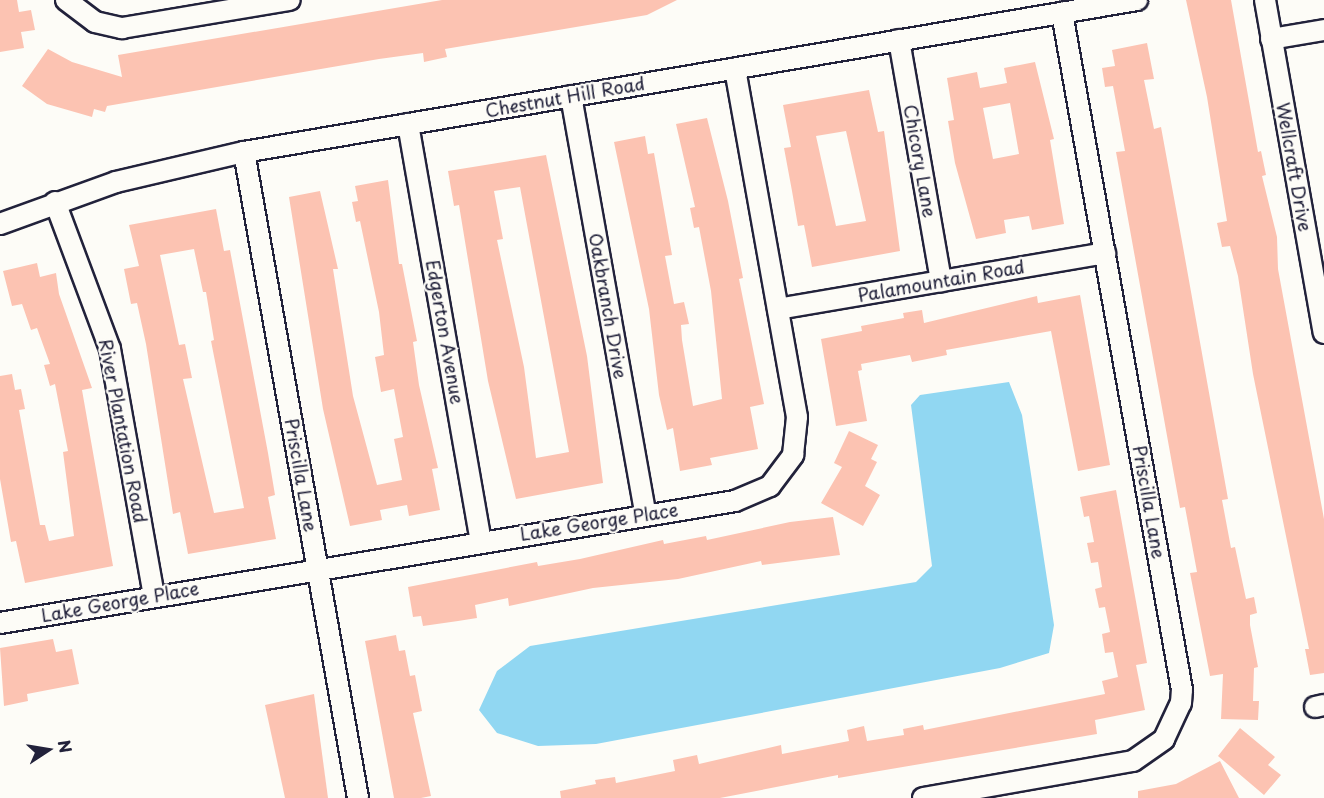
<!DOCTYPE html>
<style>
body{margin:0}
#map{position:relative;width:1324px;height:798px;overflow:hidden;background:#fdfcf7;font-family:"Playpen Sans",sans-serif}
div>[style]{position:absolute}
.water>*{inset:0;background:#91d7f2}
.building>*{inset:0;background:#fcc3b2}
.roads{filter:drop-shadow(2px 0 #22223b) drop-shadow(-2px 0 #22223b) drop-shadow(0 2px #22223b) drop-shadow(0 -2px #22223b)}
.minor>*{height:20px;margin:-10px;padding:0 10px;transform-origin:10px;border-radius:10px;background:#fdfcf7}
span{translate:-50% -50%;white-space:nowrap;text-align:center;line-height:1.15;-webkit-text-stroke:4.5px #fdfcf7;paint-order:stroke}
.street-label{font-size:18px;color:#22223b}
.north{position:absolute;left:18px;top:720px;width:60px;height:60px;-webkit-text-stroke:4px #fdfcf7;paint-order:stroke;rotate:78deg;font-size:16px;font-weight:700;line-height:24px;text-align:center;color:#22223b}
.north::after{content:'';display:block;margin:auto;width:21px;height:27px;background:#22223b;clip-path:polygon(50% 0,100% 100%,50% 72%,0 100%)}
</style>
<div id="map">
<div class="water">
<i style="clip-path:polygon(1009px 382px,1022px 415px,1054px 625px,1049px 653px,1000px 668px,596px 744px,538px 746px,497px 733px,479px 710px,497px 671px,530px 646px,916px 582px,932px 566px,911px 405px,920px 395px)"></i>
</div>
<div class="building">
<i style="clip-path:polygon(0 0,17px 0,19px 12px,31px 10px,35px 30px,21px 32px,24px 48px,0 52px)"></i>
<i style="clip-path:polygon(442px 0,677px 0,647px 15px,445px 49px,447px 57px,424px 62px,423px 53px,379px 59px,107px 106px,105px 112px,94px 109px,92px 117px,47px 104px,22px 86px,48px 49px,72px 62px,122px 77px,118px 55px)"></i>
<i style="clip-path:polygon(1186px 0,1231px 0,1258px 152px,1261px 151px,1266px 175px,1262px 176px,1277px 237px,1278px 269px,1324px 519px,1324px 673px,1310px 675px,1305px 649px,1309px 649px,1253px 374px,1238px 276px,1230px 246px,1222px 247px,1217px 223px,1227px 221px,1207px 97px)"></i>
<i style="clip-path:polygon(1147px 43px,1154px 79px,1144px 80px,1154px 129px,1161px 127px,1183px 247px,1228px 499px,1222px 500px,1231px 548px,1235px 547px,1246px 599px,1254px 597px,1257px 613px,1250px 615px,1250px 625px,1258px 667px,1254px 668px,1253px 701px,1259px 701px,1258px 720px,1221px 719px,1223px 674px,1210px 676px,1190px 573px,1197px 572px,1185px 507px,1180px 508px,1116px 152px,1125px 151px,1113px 86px,1105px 87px,1102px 68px,1115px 66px,1112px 50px)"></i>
<i style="clip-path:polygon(evenodd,1035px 62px,1054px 139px,1050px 140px,1064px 224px,1032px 230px,1029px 216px,1004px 220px,1006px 233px,976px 239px,955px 163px,948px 121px,954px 120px,947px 78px,977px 72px,980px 88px,1007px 83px,1004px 68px,1035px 62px,1010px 103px,1019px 154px,993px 159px,983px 108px,1010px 103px)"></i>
<i style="clip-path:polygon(evenodd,869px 90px,878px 132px,884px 131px,900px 251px,812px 267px,804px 225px,798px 226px,792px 191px,784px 148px,791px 147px,783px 105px,869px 90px,846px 131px,866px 221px,836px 226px,816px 136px,846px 131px)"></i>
<i style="clip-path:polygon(707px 118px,728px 201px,743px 278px,739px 279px,764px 404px,750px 407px,758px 449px,710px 458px,712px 465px,680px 471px,673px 428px,667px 430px,659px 395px,649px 309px,614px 142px,645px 136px,648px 154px,654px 153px,672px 255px,665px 256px,674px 304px,684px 302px,689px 324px,681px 325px,682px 340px,693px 406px,722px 399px,711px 291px,699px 227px,694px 228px,690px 208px,695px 207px,676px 124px)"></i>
<i style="clip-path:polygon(evenodd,546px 155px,587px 356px,603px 483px,516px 499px,488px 381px,459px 205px,454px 206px,448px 171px,546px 155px,520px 187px,569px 452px,536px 458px,524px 367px,497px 240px,503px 239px,494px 191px,520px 187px)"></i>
<i style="clip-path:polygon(388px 180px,399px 264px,402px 264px,417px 341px,413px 342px,419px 385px,438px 468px,432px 469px,440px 510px,409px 516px,407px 505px,380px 510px,382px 520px,350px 526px,323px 409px,289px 197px,320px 191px,338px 269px,333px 269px,353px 396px,377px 485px,402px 480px,394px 439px,403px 437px,394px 389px,381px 392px,375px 357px,384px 355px,379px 312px,360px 221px,356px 222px,352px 202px,358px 201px,355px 186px)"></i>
<i style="clip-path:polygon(evenodd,216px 209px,224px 251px,230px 250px,268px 453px,275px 495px,268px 497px,276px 539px,188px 554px,180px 512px,173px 514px,146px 344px,137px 303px,131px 304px,124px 269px,139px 266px,129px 225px,216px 209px,194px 249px,203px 292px,206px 292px,214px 340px,211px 341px,244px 508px,214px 513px,183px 379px,192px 378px,185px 344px,179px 345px,160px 255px,194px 249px)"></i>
<i style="clip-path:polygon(37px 263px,40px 277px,56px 273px,59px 294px,92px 388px,82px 390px,113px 566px,25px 583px,16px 541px,11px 542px,0 479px,0 376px,12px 374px,15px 390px,21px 389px,25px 409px,19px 410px,40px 525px,45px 525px,49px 541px,74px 536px,63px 452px,68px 451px,55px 384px,50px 386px,44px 365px,50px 364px,37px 328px,31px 330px,22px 304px,12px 306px,3px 271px)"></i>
<i style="clip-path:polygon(1080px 295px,1110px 465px,1078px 471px,1051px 331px,946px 350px,947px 355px,912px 362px,910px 355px,861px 364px,862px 370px,858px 371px,867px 421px,836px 426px,821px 339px,862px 331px,861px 326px,904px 318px,903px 313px,922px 310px,924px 323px,1037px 296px,1038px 303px)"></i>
<i style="clip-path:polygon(849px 431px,878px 445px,871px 459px,877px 462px,865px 486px,880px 495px,863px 526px,821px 503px,842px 467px,834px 463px)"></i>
<i style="clip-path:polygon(1116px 490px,1147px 663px,1136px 665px,1145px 710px,1095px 720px,1097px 734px,838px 778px,838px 775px,720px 798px,561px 798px,560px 791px,596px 784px,595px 780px,615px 777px,616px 783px,675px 771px,673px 760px,697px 755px,699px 764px,781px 745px,782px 754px,849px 741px,847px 730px,864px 726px,867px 741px,904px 735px,903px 729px,923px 725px,924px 730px,1105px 694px,1102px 681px,1118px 677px,1113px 652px,1105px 653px,1102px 634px,1110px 632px,1105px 607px,1099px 608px,1095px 589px,1102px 587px,1098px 562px,1091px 563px,1087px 543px,1094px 542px,1089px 516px,1084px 517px,1080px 497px)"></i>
<i style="clip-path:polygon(833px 517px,840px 555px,762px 565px,761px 561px,678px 579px,593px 588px,509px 606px,508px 598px,475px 605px,477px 618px,458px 621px,423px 626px,421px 616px,413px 617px,408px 587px,537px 562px,538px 566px,580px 559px,663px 540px,664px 544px,706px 536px,707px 540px,790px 522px)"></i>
<i style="clip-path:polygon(396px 635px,399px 651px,405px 650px,410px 676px,415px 675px,422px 711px,413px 713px,431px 796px,421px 798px,394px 798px,365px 641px)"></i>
<i style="clip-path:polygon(53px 639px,56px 652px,72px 649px,79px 684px,27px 694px,28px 701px,4px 706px,0 648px)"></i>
<i style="clip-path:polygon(314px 694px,328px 798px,285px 798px,265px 705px)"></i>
<i style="clip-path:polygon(1240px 728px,1275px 757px,1268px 765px,1281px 775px,1264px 795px,1218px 756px)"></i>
<i style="clip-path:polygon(1220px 761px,1239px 798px,1138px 798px,1138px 791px,1176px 784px)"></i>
</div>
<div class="roads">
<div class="minor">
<i style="left:66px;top:0;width:36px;rotate:37deg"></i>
<i style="left:95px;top:22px;width:28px;rotate:13deg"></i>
<i style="left:122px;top:28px;width:170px;rotate:-9.5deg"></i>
<i style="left:1265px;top:0;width:338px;rotate:80deg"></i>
<i style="left:1271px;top:39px;width:54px;rotate:-9.6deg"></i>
<i style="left:899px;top:40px;width:245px;rotate:80.1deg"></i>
<i style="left:571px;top:96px;width:426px;rotate:79.9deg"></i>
<i style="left:408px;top:124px;width:423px;rotate:80.1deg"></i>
<i style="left:244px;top:152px;width:656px;rotate:79.99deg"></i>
<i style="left:55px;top:202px;width:157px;rotate:69.5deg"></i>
<i style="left:110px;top:349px;width:251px;rotate:79.9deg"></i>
<i style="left:0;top:224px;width:123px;rotate:-19.9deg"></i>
<i style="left:116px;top:182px;width:131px;rotate:-13.2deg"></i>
<i style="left:244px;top:152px;width:906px;rotate:-9.66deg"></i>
<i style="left:778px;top:309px;width:332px;rotate:-9.7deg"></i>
<i style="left:0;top:623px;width:745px;rotate:-9.42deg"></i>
<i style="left:735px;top:501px;width:38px;rotate:-23deg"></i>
<i style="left:770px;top:486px;width:39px;rotate:-53deg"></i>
<i style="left:793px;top:455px;width:38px;rotate:-84deg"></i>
<i style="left:797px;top:417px;width:354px;rotate:-100.1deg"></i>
<i style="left:1315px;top:707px;width:9px;rotate:-13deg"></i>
<i style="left:923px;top:798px;width:213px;rotate:-10deg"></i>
<i style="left:1133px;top:761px;width:38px;rotate:-35deg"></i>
<i style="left:1164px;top:739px;width:40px;rotate:-65deg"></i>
<i style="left:1181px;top:703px;width:13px;rotate:-86deg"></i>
<i style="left:1182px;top:690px;width:688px;rotate:-100.05deg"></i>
</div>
</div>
<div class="street-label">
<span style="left:565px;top:97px;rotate:-10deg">Chestnut Hill Road</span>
<span style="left:920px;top:161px;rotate:80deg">Chicory Lane</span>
<span style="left:1294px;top:167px;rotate:80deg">Wellcraft Drive</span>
<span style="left:941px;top:281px;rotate:-10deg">Palamountain Road</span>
<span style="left:608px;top:306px;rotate:80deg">Oakbranch Drive</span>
<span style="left:445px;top:332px;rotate:80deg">Edgerton Avenue</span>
<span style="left:123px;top:431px;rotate:79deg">River Plantation Road</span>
<span style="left:301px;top:475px;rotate:80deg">Priscilla Lane</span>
<span style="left:1149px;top:502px;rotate:80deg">Priscilla Lane</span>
<span style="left:599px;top:522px;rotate:-9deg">Lake George Place</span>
<span style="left:120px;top:602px;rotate:-10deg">Lake George Place</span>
</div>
<div class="north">N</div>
</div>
